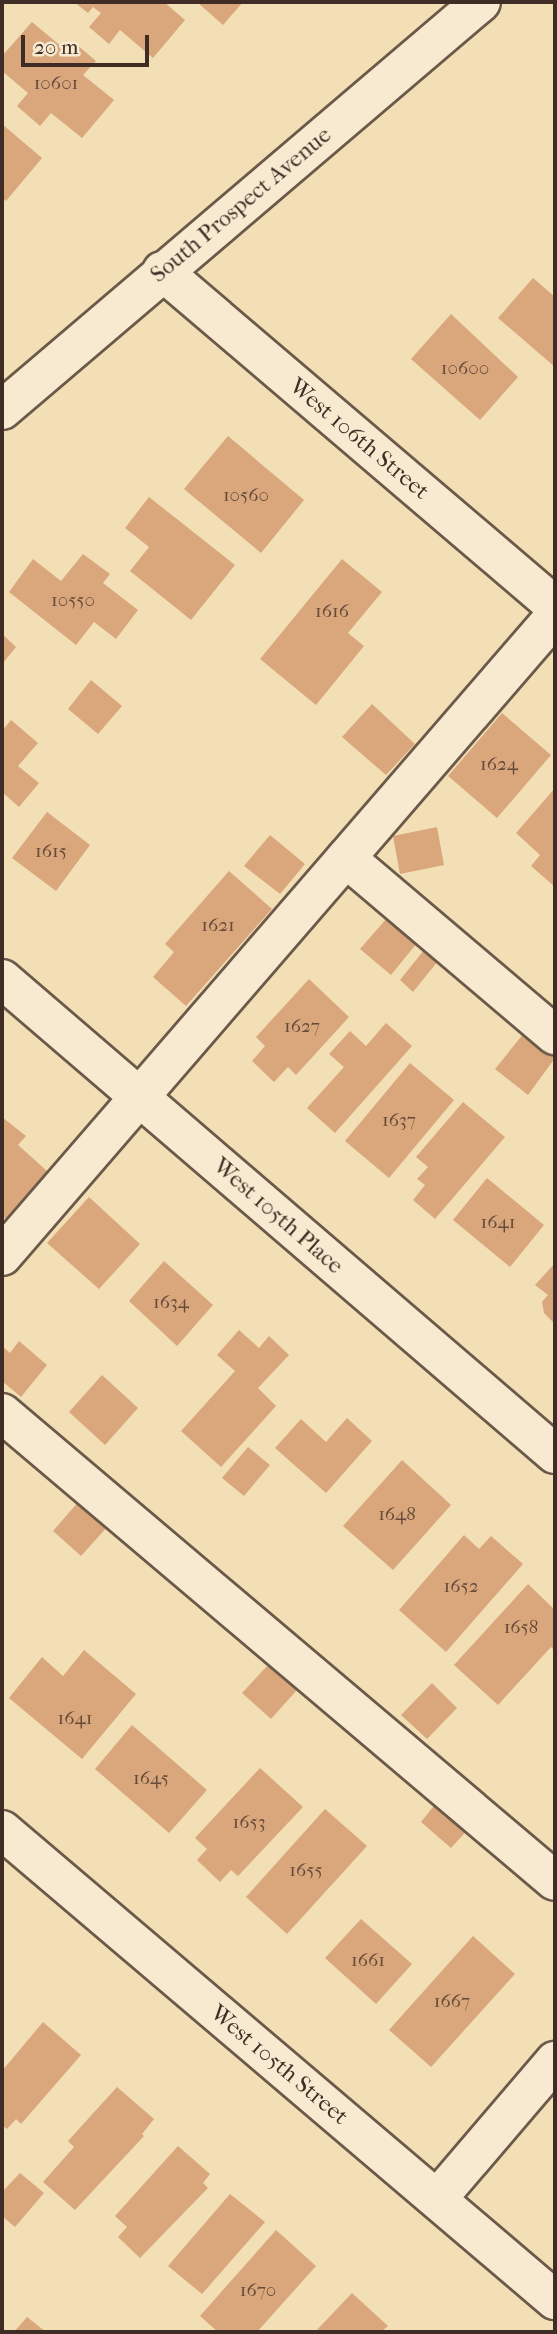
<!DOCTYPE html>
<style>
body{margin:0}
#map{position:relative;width:557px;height:2334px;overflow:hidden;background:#f2dfb6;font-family:"IM FELL French Canon",serif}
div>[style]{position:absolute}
.building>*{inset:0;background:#d9a77b}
.roads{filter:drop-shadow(2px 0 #6c5949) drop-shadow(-2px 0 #6c5949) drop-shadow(0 2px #6c5949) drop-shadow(0 -2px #6c5949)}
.minor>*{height:38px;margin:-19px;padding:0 19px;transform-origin:19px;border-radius:19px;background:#f7ead0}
span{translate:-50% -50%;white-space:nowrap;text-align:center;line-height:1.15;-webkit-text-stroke:6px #f7ead0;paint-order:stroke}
.number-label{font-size:19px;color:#664b3a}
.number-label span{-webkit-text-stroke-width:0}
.street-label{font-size:23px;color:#3f2c25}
.frame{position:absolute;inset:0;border:4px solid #3f2c25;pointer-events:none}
.scale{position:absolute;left:21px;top:35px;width:128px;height:32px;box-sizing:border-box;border:4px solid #3f2c25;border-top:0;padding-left:9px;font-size:21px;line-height:24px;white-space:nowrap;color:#3f2c25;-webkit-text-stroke:5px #f7ead0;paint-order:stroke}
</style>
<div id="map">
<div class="building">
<i style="clip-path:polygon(74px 2px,164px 2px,185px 20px,153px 58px,120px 30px,109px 44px,89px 27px,101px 13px,93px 7px,88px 13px)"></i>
<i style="clip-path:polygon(197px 2px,243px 2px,223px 25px)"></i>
<i style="clip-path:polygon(32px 22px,68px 52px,75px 43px,96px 61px,83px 75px,114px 100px,82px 138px,51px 113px,40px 126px,17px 106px,28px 93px,2px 71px,2px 56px)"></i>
<i style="clip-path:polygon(2px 124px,42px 158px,6px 201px,2px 198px)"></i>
<i style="clip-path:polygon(533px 278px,555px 297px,555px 367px,498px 318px)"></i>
<i style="clip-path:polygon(451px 314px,518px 377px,480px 420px,411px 359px)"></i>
<i style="clip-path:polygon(228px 436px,304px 500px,261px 553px,184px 489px)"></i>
<i style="clip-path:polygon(149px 497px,235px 565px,191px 620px,130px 571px,149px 547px,125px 528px)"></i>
<i style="clip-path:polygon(83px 554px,110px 574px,103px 583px,138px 610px,116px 639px,94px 622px,76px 645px,9px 592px,33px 559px,61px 581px)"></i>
<i style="clip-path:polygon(342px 559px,382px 592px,348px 633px,364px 646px,316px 705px,260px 659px)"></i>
<i style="clip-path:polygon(2px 634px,16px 647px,2px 664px)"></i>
<i style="clip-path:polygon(91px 680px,122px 706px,98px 734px,68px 709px)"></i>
<i style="clip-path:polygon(372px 704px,415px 744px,386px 775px,342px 737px)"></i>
<i style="clip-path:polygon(502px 713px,551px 755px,497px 818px,448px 776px)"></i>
<i style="clip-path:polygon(11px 720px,38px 743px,18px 766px,39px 783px,19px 807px,2px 792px,2px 731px)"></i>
<i style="clip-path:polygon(555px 788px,555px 887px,531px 866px,540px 855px,516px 833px)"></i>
<i style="clip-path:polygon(47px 812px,90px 845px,56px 891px,12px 858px)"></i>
<i style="clip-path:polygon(437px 827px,444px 865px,400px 874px,393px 836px)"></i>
<i style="clip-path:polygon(270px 835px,305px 864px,280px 894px,244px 866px)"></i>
<i style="clip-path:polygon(229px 871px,272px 909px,186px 1006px,153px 977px,174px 952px,165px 944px)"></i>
<i style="clip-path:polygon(387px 918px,417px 943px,391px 975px,360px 949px)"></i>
<i style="clip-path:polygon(424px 950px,438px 961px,413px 992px,400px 980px)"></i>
<i style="clip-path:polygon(309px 979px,349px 1017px,296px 1075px,288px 1067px,274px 1082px,252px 1061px,265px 1046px,256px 1037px)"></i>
<i style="clip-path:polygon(386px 1023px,412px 1046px,335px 1133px,307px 1108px,344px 1067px,329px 1054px,350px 1031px,366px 1046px)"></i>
<i style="clip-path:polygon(524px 1033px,555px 1058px,528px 1095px,495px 1069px)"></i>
<i style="clip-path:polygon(410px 1063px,454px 1100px,389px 1178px,345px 1141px)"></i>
<i style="clip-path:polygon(463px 1102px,505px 1137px,435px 1219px,413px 1200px,425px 1185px,417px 1179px,428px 1167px,416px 1157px)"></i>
<i style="clip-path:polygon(2px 1117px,26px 1136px,18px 1145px,47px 1171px,6px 1219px,2px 1215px)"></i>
<i style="clip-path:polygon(487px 1178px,544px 1225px,510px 1267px,453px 1220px)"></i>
<i style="clip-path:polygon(89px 1197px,140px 1244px,99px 1289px,47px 1243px)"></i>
<i style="clip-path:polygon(164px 1261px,213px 1305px,177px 1346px,129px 1301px)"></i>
<i style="clip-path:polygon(555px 1263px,555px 1324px,544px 1313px,542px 1302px,548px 1295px,535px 1285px)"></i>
<i style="clip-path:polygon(239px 1330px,259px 1348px,269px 1336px,289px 1355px,258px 1388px,276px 1406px,221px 1467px,181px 1431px,235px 1371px,217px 1355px)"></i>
<i style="clip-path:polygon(19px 1341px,47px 1365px,21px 1397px,2px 1381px,2px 1346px,10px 1353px)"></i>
<i style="clip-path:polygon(102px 1375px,138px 1408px,105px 1445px,69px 1412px)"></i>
<i style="clip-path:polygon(347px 1418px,372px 1441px,326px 1493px,275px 1448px,301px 1419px,326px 1442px)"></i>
<i style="clip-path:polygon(248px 1447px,270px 1465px,244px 1496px,222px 1478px)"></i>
<i style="clip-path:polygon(402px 1460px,451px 1505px,393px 1570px,343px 1526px)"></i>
<i style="clip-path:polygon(80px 1500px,108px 1526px,81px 1556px,53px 1531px)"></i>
<i style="clip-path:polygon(464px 1535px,479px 1549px,491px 1536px,523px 1564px,446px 1652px,399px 1610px)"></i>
<i style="clip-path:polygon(528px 1584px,555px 1610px,555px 1651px,551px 1647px,498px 1705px,454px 1665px)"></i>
<i style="clip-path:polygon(84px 1650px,136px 1694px,82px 1759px,9px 1698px,42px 1657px,63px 1676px)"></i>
<i style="clip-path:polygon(269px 1664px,297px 1690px,271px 1719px,242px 1693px)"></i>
<i style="clip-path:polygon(432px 1683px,457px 1708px,427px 1739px,401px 1715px)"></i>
<i style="clip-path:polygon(132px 1725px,207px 1790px,169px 1833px,95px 1769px)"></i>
<i style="clip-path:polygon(260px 1768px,303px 1807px,238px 1876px,231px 1870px,220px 1882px,197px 1860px,207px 1849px,195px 1838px)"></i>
<i style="clip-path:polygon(441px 1797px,472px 1825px,451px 1848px,421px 1822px)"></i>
<i style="clip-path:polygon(325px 1809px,367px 1846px,287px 1934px,246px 1897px)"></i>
<i style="clip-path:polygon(361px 1919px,412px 1964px,376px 2004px,325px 1958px)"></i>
<i style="clip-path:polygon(473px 1936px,515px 1974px,431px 2067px,389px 2030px)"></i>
<i style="clip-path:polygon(43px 2022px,81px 2055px,21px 2124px,16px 2119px,7px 2129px,2px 2125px,2px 2071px)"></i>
<i style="clip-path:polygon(117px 2087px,154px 2119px,142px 2134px,144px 2136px,75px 2210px,43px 2182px,74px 2147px,68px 2141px)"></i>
<i style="clip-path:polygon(178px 2146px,210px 2174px,203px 2183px,208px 2188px,140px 2258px,118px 2237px,127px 2227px,115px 2216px)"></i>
<i style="clip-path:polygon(20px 2173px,44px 2193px,15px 2227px,2px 2216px,2px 2192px)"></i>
<i style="clip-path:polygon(230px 2194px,265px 2222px,202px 2294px,168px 2266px)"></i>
<i style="clip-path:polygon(276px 2230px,316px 2266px,257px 2332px,218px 2332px,200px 2316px)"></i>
<i style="clip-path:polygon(352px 2293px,388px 2326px,381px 2332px,315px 2332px)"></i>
<i style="clip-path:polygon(27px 2317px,46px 2332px,14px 2332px)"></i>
</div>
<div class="roads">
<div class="minor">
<i style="left:162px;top:271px;width:516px;rotate:40.44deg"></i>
<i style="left:2px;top:410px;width:629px;rotate:-40.42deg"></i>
<i style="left:346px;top:858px;width:274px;rotate:40.3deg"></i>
<i style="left:2px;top:979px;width:729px;rotate:40.66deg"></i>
<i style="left:2px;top:1256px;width:846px;rotate:-49.17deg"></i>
<i style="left:2px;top:1413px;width:724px;rotate:40.24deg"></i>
<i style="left:2px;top:1830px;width:726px;rotate:40.36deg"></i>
<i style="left:437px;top:2199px;width:182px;rotate:-49.5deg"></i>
</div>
</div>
<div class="number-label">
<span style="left:56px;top:84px">10601</span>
<span style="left:465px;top:369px">10600</span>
<span style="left:246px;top:496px">10560</span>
<span style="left:73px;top:601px">10550</span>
<span style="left:332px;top:612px">1616</span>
<span style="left:499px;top:765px">1624</span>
<span style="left:51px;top:852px">1615</span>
<span style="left:218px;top:926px">1621</span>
<span style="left:302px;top:1027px">1627</span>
<span style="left:399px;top:1121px">1637</span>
<span style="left:498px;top:1223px">1641</span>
<span style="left:171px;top:1303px">1634</span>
<span style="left:397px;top:1515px">1648</span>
<span style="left:461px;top:1587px">1652</span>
<span style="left:521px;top:1628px">1658</span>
<span style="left:75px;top:1719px">1641</span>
<span style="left:151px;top:1779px">1645</span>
<span style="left:249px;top:1823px">1653</span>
<span style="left:306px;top:1871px">1655</span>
<span style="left:368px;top:1961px">1661</span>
<span style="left:452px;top:2002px">1667</span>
<span style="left:258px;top:2291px">1670</span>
</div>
<div class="street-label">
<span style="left:241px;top:205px;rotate:-40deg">South Prospect Avenue</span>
<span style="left:359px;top:439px;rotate:40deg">West 106th Street</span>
<span style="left:278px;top:1216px;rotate:41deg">West 105th Place</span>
<span style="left:279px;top:2065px;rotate:40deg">West 105th Street</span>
</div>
<div class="frame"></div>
<div class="scale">20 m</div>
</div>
